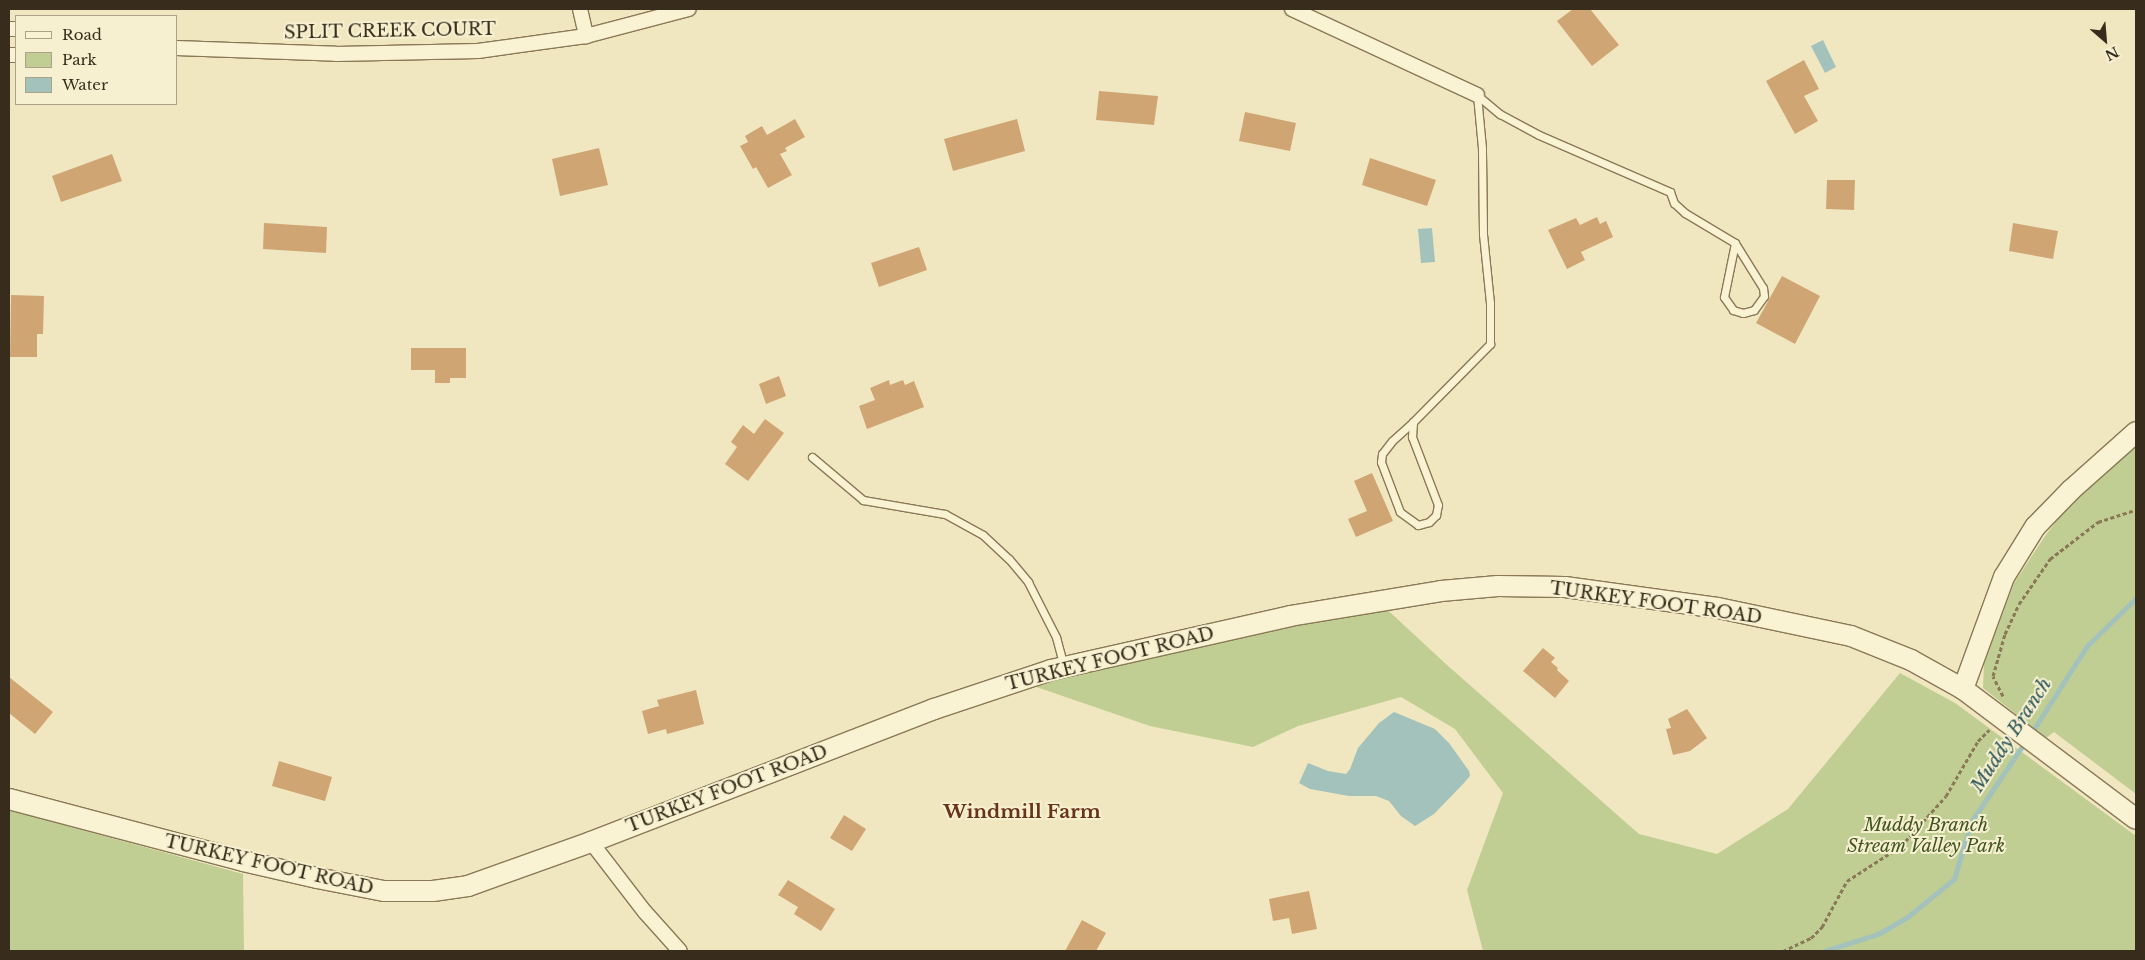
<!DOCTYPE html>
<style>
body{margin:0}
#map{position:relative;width:2145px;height:960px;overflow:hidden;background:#f0e7c0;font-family:"Libre Baskerville",serif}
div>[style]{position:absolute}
.green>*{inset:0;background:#c0ce93}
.water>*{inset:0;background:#a3c2bc}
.stream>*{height:5px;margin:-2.5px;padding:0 2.5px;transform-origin:2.5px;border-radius:2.5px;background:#a3c2bc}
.building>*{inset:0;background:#d0a574}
.path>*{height:3px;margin-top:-1.5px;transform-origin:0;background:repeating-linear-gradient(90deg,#8a7857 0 4px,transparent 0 6.5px)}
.roads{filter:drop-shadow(1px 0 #8a7857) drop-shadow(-1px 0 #8a7857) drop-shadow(0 1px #8a7857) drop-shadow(0 -1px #8a7857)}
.lane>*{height:7px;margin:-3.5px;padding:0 3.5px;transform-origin:3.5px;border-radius:3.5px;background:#faf3d3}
.street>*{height:14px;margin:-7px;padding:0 7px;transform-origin:7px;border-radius:7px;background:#faf3d3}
.secondary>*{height:20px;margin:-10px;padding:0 10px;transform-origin:10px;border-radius:10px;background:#faf3d3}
span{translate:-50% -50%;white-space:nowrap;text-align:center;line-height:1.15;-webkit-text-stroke:4px #f7f0d0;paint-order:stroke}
.street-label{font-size:18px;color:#382d1c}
.park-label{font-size:18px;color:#425622;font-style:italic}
.water-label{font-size:19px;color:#2b5659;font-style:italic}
.neighbourhood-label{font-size:19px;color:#673319;font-weight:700}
.frame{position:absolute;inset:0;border:10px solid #382d1c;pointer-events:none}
.legend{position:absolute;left:15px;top:15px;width:162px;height:90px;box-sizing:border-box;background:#f7f0d0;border:1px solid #aba288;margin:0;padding:6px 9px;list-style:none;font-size:15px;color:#382d1c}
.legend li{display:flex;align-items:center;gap:10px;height:25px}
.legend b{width:25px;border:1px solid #aba288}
.north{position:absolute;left:2080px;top:15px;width:50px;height:50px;-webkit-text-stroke:4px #f7f0d0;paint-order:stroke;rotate:153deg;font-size:14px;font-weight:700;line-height:20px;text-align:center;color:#382d1c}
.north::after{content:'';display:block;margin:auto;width:18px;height:22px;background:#382d1c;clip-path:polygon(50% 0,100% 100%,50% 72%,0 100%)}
</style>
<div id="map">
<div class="green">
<i style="clip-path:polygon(2136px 441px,2136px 794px,2054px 732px,2046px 738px,1983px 688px,1984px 664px,2014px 583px,2045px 536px,2079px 491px)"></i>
<i style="clip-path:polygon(1380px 603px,1447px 665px,1639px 834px,1717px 854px,1788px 809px,1900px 673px,1955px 703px,2136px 836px,2136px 951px,1483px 951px,1467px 890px,1503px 793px,1455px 729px,1401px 697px,1298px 726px,1253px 747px,1150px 726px,1016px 680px)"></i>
<i style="clip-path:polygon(9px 810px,243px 874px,244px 951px,9px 951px)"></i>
</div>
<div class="water">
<i style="clip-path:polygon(1823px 40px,1836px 67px,1825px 73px,1811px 46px)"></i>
<i style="clip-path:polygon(1432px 228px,1435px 262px,1421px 263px,1418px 229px)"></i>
<i style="clip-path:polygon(1394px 712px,1435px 729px,1449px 743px,1469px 771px,1470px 776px,1464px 783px,1434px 814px,1415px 826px,1401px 816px,1389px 801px,1376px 796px,1349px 796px,1310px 789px,1299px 783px,1308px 763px,1328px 771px,1346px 774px,1350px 769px,1358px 748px,1379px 723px)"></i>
</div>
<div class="stream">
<i style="left:2030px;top:735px;width:106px;rotate:-57.4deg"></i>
<i style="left:2087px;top:646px;width:69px;rotate:-44.4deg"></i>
<i style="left:1824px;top:951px;width:57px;rotate:-17.5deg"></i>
<i style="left:1878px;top:934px;width:32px;rotate:-30deg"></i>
<i style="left:1906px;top:918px;width:62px;rotate:-39.1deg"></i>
<i style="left:1954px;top:879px;width:59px;rotate:-73.4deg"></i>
<i style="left:1971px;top:822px;width:97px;rotate:-56deg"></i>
</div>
<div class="building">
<i style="clip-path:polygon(1573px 9px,1590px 9px,1619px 45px,1592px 66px,1557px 21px)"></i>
<i style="clip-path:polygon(1804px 60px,1819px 89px,1804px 96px,1818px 121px,1795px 134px,1766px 81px)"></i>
<i style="clip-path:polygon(1099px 91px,1158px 96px,1154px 125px,1096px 120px)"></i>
<i style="clip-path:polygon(1245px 112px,1296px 123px,1290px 151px,1239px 141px)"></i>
<i style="clip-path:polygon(795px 119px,805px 137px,785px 148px,787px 151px,780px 154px,792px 175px,768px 188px,756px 167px,753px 169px,740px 146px,748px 142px,745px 136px,762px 126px,767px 135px)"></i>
<i style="clip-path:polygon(1017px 119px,1025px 151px,953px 171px,944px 139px)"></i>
<i style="clip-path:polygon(599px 148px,608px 185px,560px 196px,552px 159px)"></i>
<i style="clip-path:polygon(112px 154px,122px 181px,61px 202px,52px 176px)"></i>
<i style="clip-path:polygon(1370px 158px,1436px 180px,1427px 206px,1362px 185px)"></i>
<i style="clip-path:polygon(1827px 180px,1855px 180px,1854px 210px,1826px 209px)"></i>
<i style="clip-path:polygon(1597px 217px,1600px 224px,1606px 221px,1613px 237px,1581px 252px,1585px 260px,1567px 269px,1548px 230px,1576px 218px,1580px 225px)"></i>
<i style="clip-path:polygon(264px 223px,327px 227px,326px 253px,263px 249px)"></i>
<i style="clip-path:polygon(2013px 223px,2058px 231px,2053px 259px,2009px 251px)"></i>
<i style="clip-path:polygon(919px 247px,927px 270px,879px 287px,871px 263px)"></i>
<i style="clip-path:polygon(1782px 276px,1820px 296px,1795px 344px,1756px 323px)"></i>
<i style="clip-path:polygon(11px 295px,44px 296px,43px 334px,37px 334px,37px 357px,10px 357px)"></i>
<i style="clip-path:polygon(411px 348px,466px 348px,466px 378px,450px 378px,450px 383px,435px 383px,435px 370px,411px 370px)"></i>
<i style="clip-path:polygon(779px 376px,786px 396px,766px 404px,759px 384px)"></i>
<i style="clip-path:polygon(889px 380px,890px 385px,903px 380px,905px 385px,914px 381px,924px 407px,867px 429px,859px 406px,875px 400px,870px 388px)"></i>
<i style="clip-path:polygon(765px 419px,784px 433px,748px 481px,725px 464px,737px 447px,731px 442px,743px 425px,754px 434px)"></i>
<i style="clip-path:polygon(1372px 473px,1393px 521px,1356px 537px,1348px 519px,1367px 511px,1354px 481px)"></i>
<i style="clip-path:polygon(1543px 648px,1555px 658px,1551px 662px,1558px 668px,1557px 670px,1569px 681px,1555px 698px,1523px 671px)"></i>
<i style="clip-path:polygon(9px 677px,53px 712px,35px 734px,9px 713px)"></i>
<i style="clip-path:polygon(696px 690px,704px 724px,667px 734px,666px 729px,648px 734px,642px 711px,659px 706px,657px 700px)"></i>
<i style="clip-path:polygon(1687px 709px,1707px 738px,1690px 751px,1673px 755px,1666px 729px,1671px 728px,1668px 719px)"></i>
<i style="clip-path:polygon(279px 761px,332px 777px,325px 801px,272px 786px)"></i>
<i style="clip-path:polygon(844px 815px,866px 829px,852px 851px,830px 838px)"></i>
<i style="clip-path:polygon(788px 880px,835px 909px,821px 931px,794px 914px,798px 907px,778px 895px)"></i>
<i style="clip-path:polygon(1309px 891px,1317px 929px,1292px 934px,1289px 918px,1273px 921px,1269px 899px)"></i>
<i style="clip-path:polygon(1082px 920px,1106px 933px,1096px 951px,1065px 951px)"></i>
</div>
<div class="path">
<i style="left:2003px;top:696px;width:22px;rotate:-117deg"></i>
<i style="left:1993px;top:676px;width:44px;rotate:-74.1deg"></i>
<i style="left:2005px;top:634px;width:33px;rotate:-65deg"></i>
<i style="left:2019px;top:604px;width:55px;rotate:-55.4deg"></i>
<i style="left:2050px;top:559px;width:61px;rotate:-37.6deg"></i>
<i style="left:2098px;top:522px;width:40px;rotate:-18deg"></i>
<i style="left:1783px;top:951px;width:31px;rotate:-25deg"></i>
<i style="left:1811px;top:938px;width:16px;rotate:-45deg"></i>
<i style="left:1822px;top:927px;width:52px;rotate:-61.5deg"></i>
<i style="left:1847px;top:881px;width:64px;rotate:-32.9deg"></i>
<i style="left:1901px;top:846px;width:67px;rotate:-48deg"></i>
<i style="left:1946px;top:796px;width:64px;rotate:-59.8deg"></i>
<i style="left:1978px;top:741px;width:16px;rotate:-45deg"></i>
</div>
<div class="roads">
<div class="lane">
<i style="left:1477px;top:95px;width:30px;rotate:40deg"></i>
<i style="left:1500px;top:114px;width:44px;rotate:28.3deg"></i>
<i style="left:1539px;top:135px;width:143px;rotate:23.5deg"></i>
<i style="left:1670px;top:192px;width:12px;rotate:70deg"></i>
<i style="left:1674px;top:203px;width:15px;rotate:42deg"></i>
<i style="left:1685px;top:213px;width:58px;rotate:31deg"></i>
<i style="left:1735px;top:243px;width:55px;rotate:101.5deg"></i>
<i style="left:1724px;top:297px;width:16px;rotate:55deg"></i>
<i style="left:1733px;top:310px;width:10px;rotate:17deg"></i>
<i style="left:1743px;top:313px;width:11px;rotate:-15deg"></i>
<i style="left:1754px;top:310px;width:17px;rotate:-54deg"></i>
<i style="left:1764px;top:296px;width:8px;rotate:-97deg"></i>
<i style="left:1763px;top:288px;width:53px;rotate:-121.9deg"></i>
<i style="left:1413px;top:422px;width:28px;rotate:138deg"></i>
<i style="left:1392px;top:441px;width:16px;rotate:128deg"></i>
<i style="left:1382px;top:454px;width:8px;rotate:97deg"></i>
<i style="left:1381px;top:462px;width:53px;rotate:69.2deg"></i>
<i style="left:1400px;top:512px;width:22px;rotate:36deg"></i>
<i style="left:1418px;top:525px;width:11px;rotate:-15deg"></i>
<i style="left:1429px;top:522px;width:10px;rotate:-45deg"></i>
<i style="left:1436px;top:515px;width:10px;rotate:-79deg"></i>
<i style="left:1438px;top:505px;width:73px;rotate:-110.9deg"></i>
<i style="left:1412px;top:437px;width:15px;rotate:-86deg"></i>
<i style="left:1413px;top:422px;width:110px;rotate:-45.4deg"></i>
<i style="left:1490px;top:344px;width:41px;rotate:-90deg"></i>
<i style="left:1490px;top:303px;width:69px;rotate:-95.8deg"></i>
<i style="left:1483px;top:234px;width:86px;rotate:-90.7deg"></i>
<i style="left:1482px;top:148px;width:53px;rotate:-95.4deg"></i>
<i style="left:812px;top:457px;width:67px;rotate:40.1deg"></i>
<i style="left:863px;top:500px;width:83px;rotate:9.7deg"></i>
<i style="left:945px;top:514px;width:43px;rotate:28.9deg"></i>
<i style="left:983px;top:535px;width:35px;rotate:43deg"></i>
<i style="left:1009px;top:559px;width:30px;rotate:50deg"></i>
<i style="left:1028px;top:582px;width:62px;rotate:63deg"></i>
<i style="left:1056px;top:637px;width:31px;rotate:75deg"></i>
</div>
<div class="street">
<i style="left:580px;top:9px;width:28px;rotate:77deg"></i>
<i style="left:1292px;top:9px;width:204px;rotate:24.9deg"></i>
<i style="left:9px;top:29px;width:7px"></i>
<i style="left:176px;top:48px;width:160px;rotate:2.1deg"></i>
<i style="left:336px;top:54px;width:142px;rotate:-1.2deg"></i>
<i style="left:478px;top:51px;width:109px;rotate:-7.9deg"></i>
<i style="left:586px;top:36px;width:106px;rotate:-14.7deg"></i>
<i style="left:9px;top:55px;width:7px"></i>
<i style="left:591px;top:842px;width:88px;rotate:52.4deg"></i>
<i style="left:645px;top:912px;width:52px;rotate:48.1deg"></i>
</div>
<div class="secondary">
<i style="left:1963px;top:689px;width:119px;rotate:-69.9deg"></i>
<i style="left:2004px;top:577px;width:59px;rotate:-58.2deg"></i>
<i style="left:2035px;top:527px;width:52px;rotate:-45.8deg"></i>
<i style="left:2071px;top:490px;width:87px;rotate:-41.7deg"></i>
<i style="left:9px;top:799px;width:242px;rotate:14.8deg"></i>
<i style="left:243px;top:861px;width:76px;rotate:12.9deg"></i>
<i style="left:317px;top:878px;width:68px;rotate:11deg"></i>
<i style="left:384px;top:891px;width:49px"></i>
<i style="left:433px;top:891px;width:35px;rotate:-8deg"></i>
<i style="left:468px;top:886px;width:131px;rotate:-19.7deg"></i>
<i style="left:591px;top:842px;width:368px;rotate:-21.2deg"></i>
<i style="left:934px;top:709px;width:123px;rotate:-18.4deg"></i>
<i style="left:1051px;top:670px;width:245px;rotate:-12.7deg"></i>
<i style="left:1290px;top:616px;width:153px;rotate:-9.4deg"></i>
<i style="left:1441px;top:591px;width:57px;rotate:-5deg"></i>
<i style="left:1498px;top:586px;width:67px;rotate:0.9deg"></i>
<i style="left:1565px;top:587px;width:154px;rotate:7.8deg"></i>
<i style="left:1718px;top:608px;width:136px;rotate:11.9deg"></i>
<i style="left:1851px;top:636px;width:65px;rotate:21.8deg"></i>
<i style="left:1911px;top:660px;width:60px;rotate:29.1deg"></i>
<i style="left:1963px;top:689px;width:216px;rotate:36.9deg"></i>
</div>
</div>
<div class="street-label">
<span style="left:390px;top:31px;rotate:-1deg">SPLIT CREEK COURT</span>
<span style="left:1656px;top:603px;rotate:8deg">TURKEY FOOT ROAD</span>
<span style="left:1110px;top:659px;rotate:-14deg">TURKEY FOOT ROAD</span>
<span style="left:727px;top:789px;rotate:-21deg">TURKEY FOOT ROAD</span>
<span style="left:269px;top:865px;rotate:13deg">TURKEY FOOT ROAD</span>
</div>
<div class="park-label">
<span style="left:1926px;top:836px">Muddy Branch<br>Stream Valley Park</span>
</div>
<div class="water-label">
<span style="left:2011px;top:735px;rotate:-57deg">Muddy Branch</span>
</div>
<div class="neighbourhood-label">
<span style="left:1022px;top:812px">Windmill Farm</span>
</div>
<div class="frame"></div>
<ul class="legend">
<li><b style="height:6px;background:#faf3d3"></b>Road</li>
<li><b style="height:14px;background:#c0ce93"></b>Park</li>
<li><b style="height:14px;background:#a3c2bc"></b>Water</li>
</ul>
<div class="north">N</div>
</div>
